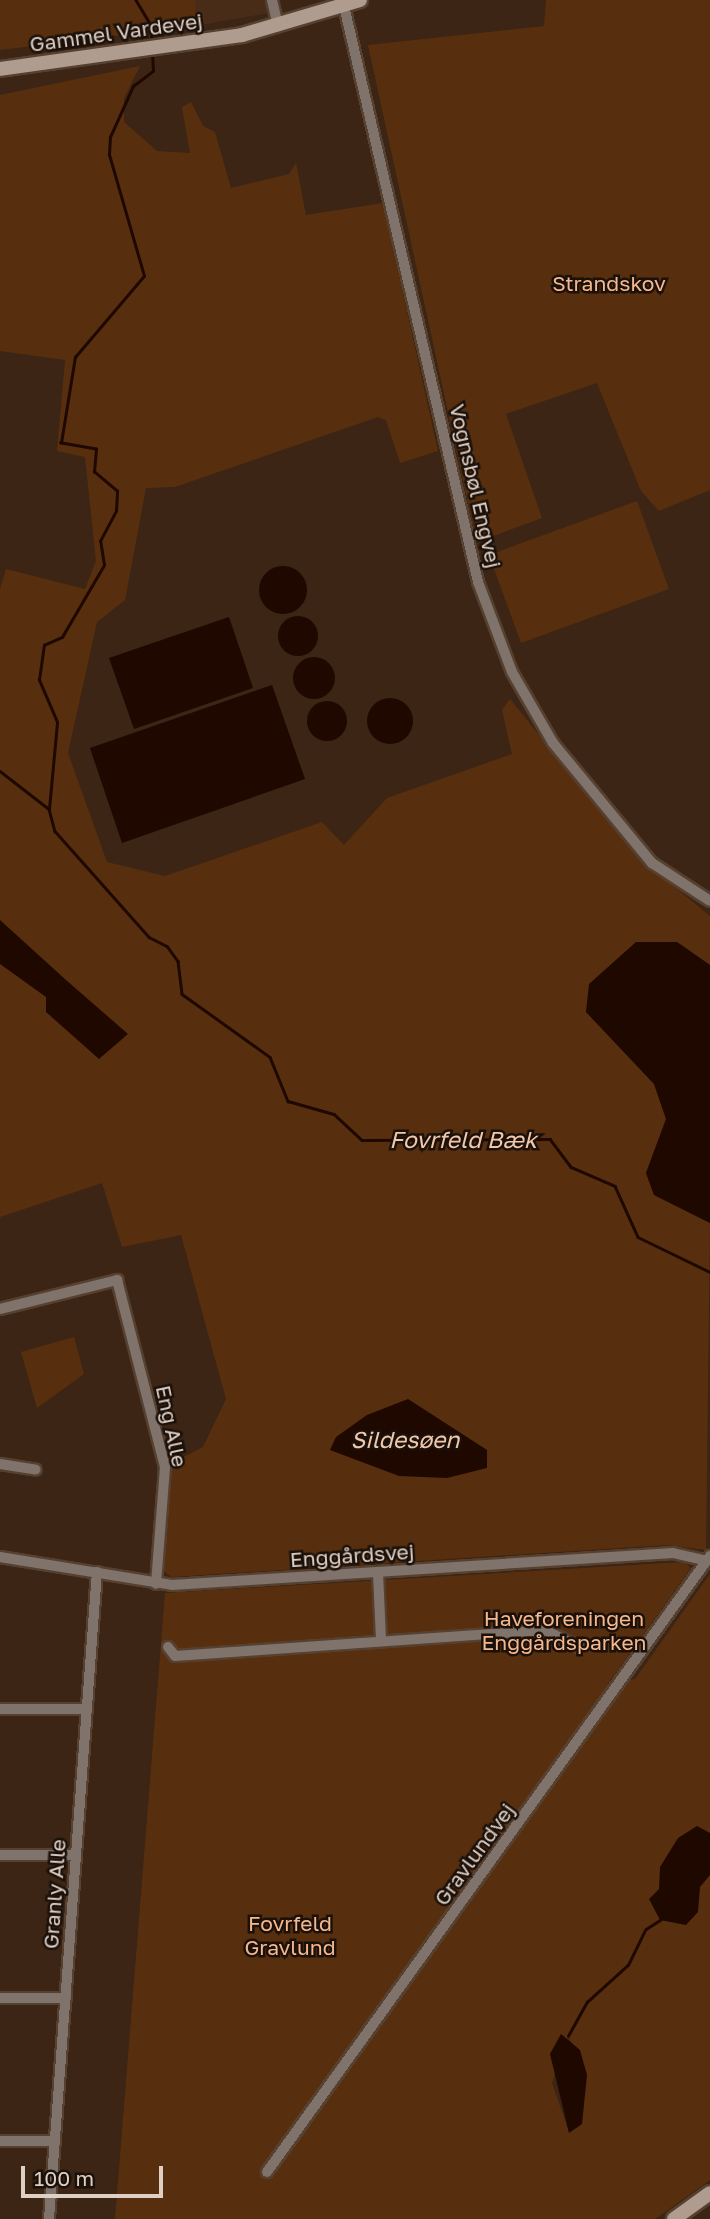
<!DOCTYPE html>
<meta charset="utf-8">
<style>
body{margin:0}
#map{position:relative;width:710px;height:2219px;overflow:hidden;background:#3c2514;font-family:"Golos Text",sans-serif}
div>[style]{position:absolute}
.built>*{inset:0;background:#492c17}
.green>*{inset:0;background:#582f0e}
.water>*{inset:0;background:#1e0800}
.round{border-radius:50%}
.stream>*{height:2.5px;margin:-1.25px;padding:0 1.25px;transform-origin:1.25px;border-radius:1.25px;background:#1e0800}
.roads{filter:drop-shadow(2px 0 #564030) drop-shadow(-2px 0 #564030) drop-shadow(0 2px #564030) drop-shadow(0 -2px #564030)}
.street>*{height:10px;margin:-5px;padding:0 5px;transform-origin:5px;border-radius:5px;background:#7f736b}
.secondary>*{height:14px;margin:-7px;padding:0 7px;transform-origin:7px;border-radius:7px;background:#b09c8f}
span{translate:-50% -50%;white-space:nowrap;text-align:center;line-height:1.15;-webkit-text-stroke:5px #1b110a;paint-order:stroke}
.street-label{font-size:21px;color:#dfd0c5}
.park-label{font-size:21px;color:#f5b88e}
.water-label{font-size:23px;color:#f1c7ac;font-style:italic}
.scale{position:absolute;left:21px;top:2166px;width:142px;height:32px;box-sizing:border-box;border:4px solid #dfd0c5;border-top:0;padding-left:9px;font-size:21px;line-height:24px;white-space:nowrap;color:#dfd0c5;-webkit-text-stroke:5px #1b110a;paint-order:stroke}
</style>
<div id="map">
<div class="built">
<i style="clip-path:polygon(196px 0,268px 0,269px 13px,195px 26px)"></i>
</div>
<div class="green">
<i style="clip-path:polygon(0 0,196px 0,195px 26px,0 50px)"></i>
<i style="clip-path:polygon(546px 0,710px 0,710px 490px,659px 511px,641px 491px,597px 383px,506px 414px,542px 518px,488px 538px,474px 531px,368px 45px,544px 26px)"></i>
<i style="clip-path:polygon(140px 66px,124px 98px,124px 122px,157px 151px,190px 153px,182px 107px,191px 102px,203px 126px,215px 132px,231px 188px,289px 174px,296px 163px,306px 215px,383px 203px,438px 451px,400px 463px,386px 420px,378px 417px,175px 487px,146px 488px,125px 600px,97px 622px,68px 753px,107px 862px,165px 876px,322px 822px,344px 845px,387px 798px,512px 754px,502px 710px,510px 699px,637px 856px,710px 916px,710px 965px,677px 942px,586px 1012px,654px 1084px,666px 1119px,646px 1173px,654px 1195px,710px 1223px,706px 1550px,666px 1545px,172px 1577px,162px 1570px,170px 1464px,203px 1447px,226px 1399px,181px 1235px,122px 1247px,102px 1183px,0 1217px,0 589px,6px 569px,85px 589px,96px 561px,85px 457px,57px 451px,65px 360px,0 351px,0 95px)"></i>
<i style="clip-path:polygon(637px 501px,669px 589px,521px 643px,489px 555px)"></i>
<i style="clip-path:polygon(74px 1337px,84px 1374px,37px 1408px,21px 1352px)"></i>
<i style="clip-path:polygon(evenodd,684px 1562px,691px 1568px,607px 1685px,635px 1679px,710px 1574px,710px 2180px,655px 2219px,115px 2219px,165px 1593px,684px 1562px,568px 2036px,587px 2075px,569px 2132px,552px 2083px,568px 2036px)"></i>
</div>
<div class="water">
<i class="round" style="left:259px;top:566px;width:48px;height:48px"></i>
<i class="round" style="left:278px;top:616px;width:40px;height:40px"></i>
<i style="clip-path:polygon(229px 617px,253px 688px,134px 729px,109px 658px)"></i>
<i class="round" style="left:293px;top:657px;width:42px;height:42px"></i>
<i style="clip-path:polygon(272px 685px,305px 779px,122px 843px,90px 748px)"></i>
<i class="round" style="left:367px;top:698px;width:46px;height:46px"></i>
<i class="round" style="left:307px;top:701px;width:40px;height:40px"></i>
<i style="clip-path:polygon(0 920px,66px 980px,128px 1034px,99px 1059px,46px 1012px,46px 997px,0 964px)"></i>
<i style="clip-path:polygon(636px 942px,677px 942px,710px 965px,710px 1223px,654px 1195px,646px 1173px,666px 1119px,654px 1084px,586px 1012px,589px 984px)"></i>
<i style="clip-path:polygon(408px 1399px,487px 1450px,487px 1468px,447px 1478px,399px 1476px,330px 1450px,336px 1437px,367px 1415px)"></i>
<i style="clip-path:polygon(697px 1826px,710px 1833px,710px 1875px,700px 1887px,698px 1912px,686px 1925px,660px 1920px,649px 1899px,659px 1889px,660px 1867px,678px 1838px)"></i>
<i style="clip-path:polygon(561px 2034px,580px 2050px,587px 2075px,582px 2124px,569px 2133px,550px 2054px)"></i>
</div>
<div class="stream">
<i style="left:136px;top:0;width:29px;rotate:59deg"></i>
<i style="left:151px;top:25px;width:16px;rotate:86deg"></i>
<i style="left:0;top:771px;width:62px;rotate:37.8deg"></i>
<i style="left:49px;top:809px;width:23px;rotate:75deg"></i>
<i style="left:55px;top:831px;width:142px;rotate:48.4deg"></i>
<i style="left:149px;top:937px;width:20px;rotate:27deg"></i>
<i style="left:167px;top:946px;width:19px;rotate:54deg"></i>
<i style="left:178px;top:961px;width:33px;rotate:83deg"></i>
<i style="left:182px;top:994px;width:108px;rotate:35.6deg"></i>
<i style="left:270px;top:1057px;width:48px;rotate:67.8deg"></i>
<i style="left:288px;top:1101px;width:48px;rotate:15.8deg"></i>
<i style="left:334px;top:1114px;width:38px;rotate:43deg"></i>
<i style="left:362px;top:1140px;width:188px;rotate:-0.3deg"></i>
<i style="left:550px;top:1139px;width:35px;rotate:53deg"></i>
<i style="left:571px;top:1167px;width:48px;rotate:23.4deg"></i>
<i style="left:615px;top:1186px;width:56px;rotate:65.7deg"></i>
<i style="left:638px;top:1237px;width:80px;rotate:25.9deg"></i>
<i style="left:49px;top:809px;width:87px;rotate:-84.7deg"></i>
<i style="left:57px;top:722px;width:46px;rotate:-113.2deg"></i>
<i style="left:39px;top:680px;width:35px;rotate:-82deg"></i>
<i style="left:44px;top:645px;width:20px;rotate:-24deg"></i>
<i style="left:62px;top:637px;width:83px;rotate:-59.7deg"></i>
<i style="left:104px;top:565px;width:24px;rotate:-99deg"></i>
<i style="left:100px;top:541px;width:34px;rotate:-62deg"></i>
<i style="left:116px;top:511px;width:20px;rotate:-87deg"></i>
<i style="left:117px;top:491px;width:30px;rotate:-140deg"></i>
<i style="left:94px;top:472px;width:23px;rotate:-85deg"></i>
<i style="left:96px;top:449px;width:36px;rotate:-170deg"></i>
<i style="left:61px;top:443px;width:87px;rotate:-80.8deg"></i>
<i style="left:75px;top:357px;width:106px;rotate:-49.6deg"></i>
<i style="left:144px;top:276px;width:126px;rotate:-106.1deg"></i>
<i style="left:109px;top:155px;width:18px;rotate:-87deg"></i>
<i style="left:110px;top:137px;width:56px;rotate:-65.7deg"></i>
<i style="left:133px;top:86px;width:25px;rotate:-37deg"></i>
<i style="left:153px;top:71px;width:20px;rotate:-93deg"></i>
<i style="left:646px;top:1929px;width:17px;rotate:-33deg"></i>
<i style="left:568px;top:2036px;width:39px;rotate:-61deg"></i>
<i style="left:587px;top:2002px;width:55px;rotate:-42.1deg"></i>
<i style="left:628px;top:1965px;width:39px;rotate:-64deg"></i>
</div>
<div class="roads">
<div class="street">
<i style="left:272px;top:0;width:27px;rotate:77deg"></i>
<i style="left:344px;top:6px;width:591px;rotate:76.9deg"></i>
<i style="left:478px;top:582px;width:96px;rotate:69.3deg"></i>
<i style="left:512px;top:672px;width:82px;rotate:60deg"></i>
<i style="left:553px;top:743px;width:156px;rotate:50.5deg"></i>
<i style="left:652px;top:863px;width:69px;rotate:33.2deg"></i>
<i style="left:0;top:1309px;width:121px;rotate:-13.9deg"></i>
<i style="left:117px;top:1280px;width:193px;rotate:75.6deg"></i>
<i style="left:165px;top:1467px;width:117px;rotate:94.4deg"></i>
<i style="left:0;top:1464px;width:36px;rotate:9deg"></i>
<i style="left:0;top:1557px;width:174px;rotate:9.2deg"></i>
<i style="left:172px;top:1585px;width:502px;rotate:-3.65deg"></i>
<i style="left:673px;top:1553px;width:35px;rotate:13deg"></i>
<i style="left:378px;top:1573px;width:67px;rotate:87.4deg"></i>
<i style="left:168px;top:1647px;width:11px;rotate:52deg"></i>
<i style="left:175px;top:1656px;width:371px;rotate:-4deg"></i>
<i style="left:545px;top:1630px;width:38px;rotate:27deg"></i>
<i style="left:0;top:1709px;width:87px"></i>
<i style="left:0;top:1855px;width:76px"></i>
<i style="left:0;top:1998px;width:66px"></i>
<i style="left:0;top:2141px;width:54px"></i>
<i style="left:267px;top:2172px;width:759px;rotate:-54.28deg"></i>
<i style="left:49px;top:2219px;width:649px;rotate:-85.76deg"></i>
</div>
<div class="secondary">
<i style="left:0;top:69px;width:244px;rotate:-8deg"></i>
<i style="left:242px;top:35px;width:123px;rotate:-16.5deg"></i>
<i style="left:674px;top:2219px;width:44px;rotate:-35.8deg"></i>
</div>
</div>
<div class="street-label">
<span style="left:116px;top:32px;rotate:-8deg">Gammel Vardevej</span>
<span style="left:476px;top:486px;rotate:77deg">Vognsbøl Engvej</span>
<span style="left:172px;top:1426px;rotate:78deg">Eng Alle</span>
<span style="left:352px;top:1555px;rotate:-4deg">Enggårdsvej</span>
<span style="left:474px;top:1854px;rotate:-54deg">Gravlundvej</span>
<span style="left:54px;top:1894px;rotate:-86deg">Granly Alle</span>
</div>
<div class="park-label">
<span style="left:609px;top:283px">Strandskov</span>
<span style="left:564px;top:1630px">Haveforeningen<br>Enggårdsparken</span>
<span style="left:290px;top:1935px">Fovrfeld<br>Gravlund</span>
</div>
<div class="water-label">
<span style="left:463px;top:1139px">Fovrfeld Bæk</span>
<span style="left:405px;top:1439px">Sildesøen</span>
</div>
<div class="scale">100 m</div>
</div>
